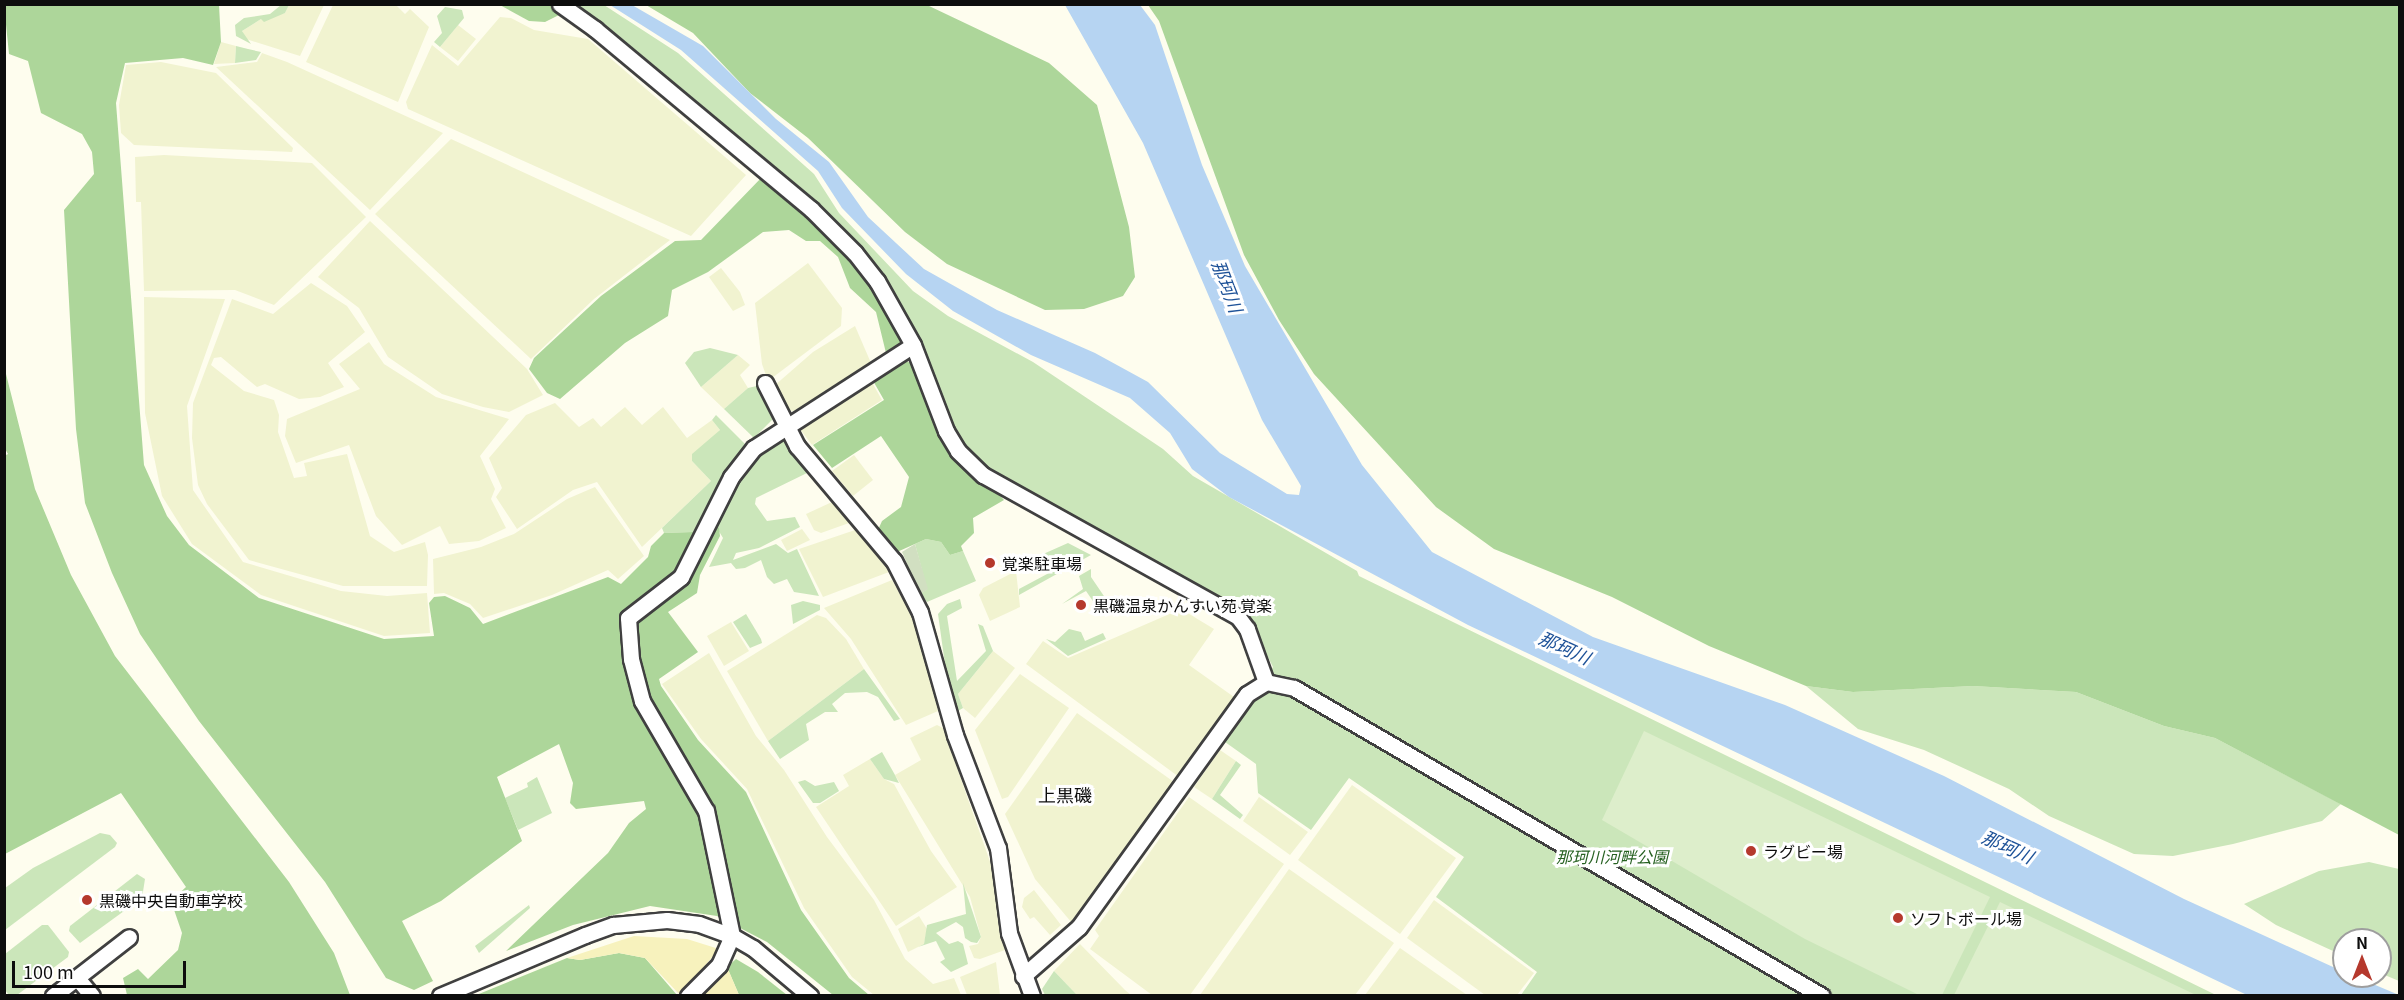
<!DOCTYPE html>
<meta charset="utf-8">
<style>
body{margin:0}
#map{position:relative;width:2404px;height:1000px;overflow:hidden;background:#fefdee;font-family:Georgia,"Noto Sans JP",serif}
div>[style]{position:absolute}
.farmland>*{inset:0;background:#f1f3d0}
.green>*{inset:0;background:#cbe6ba}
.forest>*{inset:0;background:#add69a}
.sand>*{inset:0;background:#f7f2bd}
.cemetery>*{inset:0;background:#d1dfc1}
.pitch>*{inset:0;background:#ddeecb}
.water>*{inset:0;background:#b6d4f2}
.roads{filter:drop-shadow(2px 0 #404040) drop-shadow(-2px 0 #404040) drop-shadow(0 2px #404040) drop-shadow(0 -2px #404040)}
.minor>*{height:15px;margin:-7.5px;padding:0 7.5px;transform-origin:7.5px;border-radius:7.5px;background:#fff}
.dots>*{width:16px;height:16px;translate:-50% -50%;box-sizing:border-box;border:3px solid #fff;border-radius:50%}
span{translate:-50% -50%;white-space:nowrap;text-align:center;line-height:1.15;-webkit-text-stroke:6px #fff;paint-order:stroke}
.poi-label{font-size:16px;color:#0d0d0d}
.left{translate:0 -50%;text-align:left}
.park-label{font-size:16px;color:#266121;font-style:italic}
.water-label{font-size:18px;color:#1e5298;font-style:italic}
.neighbourhood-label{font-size:18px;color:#0d0d0d}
.frame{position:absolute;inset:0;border:6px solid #0d0d0d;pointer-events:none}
.north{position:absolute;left:2332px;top:928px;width:60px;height:60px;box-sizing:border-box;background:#fff;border:2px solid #9e9e9e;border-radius:50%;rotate:0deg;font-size:16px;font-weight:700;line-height:24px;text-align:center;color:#0d0d0d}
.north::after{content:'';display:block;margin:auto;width:21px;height:27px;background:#b5392d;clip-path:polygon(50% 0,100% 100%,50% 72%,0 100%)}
.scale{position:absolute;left:12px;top:961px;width:174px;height:27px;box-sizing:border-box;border:3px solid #0d0d0d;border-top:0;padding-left:8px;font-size:18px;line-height:21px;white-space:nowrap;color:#0d0d0d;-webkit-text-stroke:4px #fff;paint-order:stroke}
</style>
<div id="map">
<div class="farmland">
<i style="clip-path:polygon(289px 5px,324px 5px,300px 56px,246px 39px,242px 31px,261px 19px,285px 13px)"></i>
<i style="clip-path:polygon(333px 5px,396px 5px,405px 14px,410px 9px,429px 27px,398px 102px,306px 62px)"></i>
<i style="clip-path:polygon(500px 17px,511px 18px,534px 30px,588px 39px,746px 175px,691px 236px,408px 109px,406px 102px,432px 45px,458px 66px)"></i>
<i style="clip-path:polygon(458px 25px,476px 39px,458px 61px,440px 47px)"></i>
<i style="clip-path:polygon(221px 42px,236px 46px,235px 63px,214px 64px)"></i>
<i style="clip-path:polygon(262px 53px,287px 62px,443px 133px,370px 210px,216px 67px,257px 62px)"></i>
<i style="clip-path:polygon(161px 62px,216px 73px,293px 148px,292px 152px,134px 145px,121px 133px,119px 105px,126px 65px)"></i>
<i style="clip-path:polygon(451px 139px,575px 196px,670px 240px,594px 299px,531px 359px,375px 214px)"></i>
<i style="clip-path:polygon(164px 155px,312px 163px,366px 217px,274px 305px,235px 290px,144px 291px,141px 202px,136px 202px,135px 157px)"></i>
<i style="clip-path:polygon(370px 221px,527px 369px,543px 395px,509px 412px,483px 407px,442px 394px,388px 357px,359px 308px,318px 277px)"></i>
<i style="clip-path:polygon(808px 263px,842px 308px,841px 326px,768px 381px,762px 364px,755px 303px)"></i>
<i style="clip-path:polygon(721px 268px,740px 292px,745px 305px,733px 311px,709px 277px)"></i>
<i style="clip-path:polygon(311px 283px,347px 306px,365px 332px,328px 363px,344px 387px,320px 397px,299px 399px,265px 384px,257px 387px,221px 357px,214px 358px,211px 365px,244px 391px,274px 400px,279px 415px,278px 432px,294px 478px,307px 476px,304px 463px,347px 454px,370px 536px,394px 552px,425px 542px,428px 555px,427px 586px,343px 586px,249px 560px,207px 504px,198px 485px,192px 438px,193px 403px,232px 299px,273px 314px)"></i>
<i style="clip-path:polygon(144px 297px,225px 299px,187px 406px,193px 490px,243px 562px,341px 591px,387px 596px,427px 593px,430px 633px,384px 636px,261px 595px,192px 544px,162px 496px,145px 413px)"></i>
<i style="clip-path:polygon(855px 326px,871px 363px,795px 411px,785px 410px,774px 386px,813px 352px)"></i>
<i style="clip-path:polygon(369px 342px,384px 364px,436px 397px,509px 419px,480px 456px,495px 489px,491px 499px,506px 528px,479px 541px,449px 544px,440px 526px,402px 545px,376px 516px,349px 445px,296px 463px,285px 436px,287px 419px,360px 389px,339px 364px)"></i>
<i style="clip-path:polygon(738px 355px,750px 365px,740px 375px,748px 388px,724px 409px,701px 387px)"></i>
<i style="clip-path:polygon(870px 379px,882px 400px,812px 445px,800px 429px,802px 422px)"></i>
<i style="clip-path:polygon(555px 403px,579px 427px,593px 418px,601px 427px,625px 407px,642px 425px,663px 407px,687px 438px,712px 420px,720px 430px,692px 461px,711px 481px,642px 547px,597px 482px,573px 490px,517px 529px,496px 497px,502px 488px,489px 458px,526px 415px)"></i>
<i style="clip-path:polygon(854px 455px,873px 480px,853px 496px,832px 471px)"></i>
<i style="clip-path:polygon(595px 487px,644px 556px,618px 579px,608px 570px,552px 595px,483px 618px,470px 604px,444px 593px,434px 594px,433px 559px,481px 547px,514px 534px,567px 499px)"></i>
<i style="clip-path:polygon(832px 502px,849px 523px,821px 533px,814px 530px,806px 514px)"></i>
<i style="clip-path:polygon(802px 529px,810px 540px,787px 551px,781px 540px)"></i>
<i style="clip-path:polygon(858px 529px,889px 572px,823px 597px,799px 549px)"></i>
<i style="clip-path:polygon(1016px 571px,1020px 607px,990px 621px,979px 595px,983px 588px)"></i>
<i style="clip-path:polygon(892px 580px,917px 625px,938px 711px,906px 725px,851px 639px,824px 608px)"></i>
<i style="clip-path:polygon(1181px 609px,1214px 629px,1189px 665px,1234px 697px,1179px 777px,1026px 664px,1043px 641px,1068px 658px)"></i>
<i style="clip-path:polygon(817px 615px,826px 618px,846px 639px,864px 669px,768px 741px,727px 671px)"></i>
<i style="clip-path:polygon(731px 622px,749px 651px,724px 666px,707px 636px)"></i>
<i style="clip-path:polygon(993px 651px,1015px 668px,975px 718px,963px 708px,958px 694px)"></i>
<i style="clip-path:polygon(709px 653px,756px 736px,784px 770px,827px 837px,874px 900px,905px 959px,933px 984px,954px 978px,961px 995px,874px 995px,852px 977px,804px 908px,747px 789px,701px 739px,662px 684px)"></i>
<i style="clip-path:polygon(1020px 674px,1069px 708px,1008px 797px,1002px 799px,975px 730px)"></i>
<i style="clip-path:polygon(1077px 713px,1174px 782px,1072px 923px,1035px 879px,1005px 814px)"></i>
<i style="clip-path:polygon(937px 725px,943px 728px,994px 873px,997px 916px,1005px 950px,980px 959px,974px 958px,969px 946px,978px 944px,981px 937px,970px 897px,895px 775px,921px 760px,910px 738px)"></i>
<i style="clip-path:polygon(1220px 750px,1236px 761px,1212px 799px,1194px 787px)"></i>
<i style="clip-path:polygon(870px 759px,884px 779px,894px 784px,931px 851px,957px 887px,896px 926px,816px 807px,849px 786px,843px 775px)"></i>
<i style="clip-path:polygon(1352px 785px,1456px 858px,1400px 934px,1298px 860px)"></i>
<i style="clip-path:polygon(1189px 797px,1284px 864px,1190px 995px,1152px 995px,1090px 949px,1099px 936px,1095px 930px)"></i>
<i style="clip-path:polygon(1259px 797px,1308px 832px,1290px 855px,1243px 821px)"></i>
<i style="clip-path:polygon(1289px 869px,1394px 943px,1355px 995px,1200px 995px)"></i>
<i style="clip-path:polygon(1034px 890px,1061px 925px,1050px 935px,1034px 917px,1030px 919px,1022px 907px,1024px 898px)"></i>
<i style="clip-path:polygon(1434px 900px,1534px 973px,1517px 995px,1485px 995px,1407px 938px)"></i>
<i style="clip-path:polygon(919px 916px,927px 929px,924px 944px,908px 952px,898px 929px)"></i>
<i style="clip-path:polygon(1080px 944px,1125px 990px,1131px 995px,1077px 995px,1054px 971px)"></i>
<i style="clip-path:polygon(1400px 948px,1467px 995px,1365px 995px)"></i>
<i style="clip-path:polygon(996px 962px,1000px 995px,967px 995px,960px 977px)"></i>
</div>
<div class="green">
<i style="clip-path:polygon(281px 5px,289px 5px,285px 13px,264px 22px,261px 19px,242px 31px,251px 44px,236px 36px,235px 25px,244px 18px,270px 14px)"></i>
<i style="clip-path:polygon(571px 5px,604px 5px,678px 53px,814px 174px,839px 213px,913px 291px,948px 316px,1033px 362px,1163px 449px,1193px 476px,1357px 571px,1359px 576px,2216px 995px,1521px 995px,1537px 972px,1436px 897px,1464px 857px,1349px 778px,1311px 830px,1258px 793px,1256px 764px,1225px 742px,1273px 667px,1247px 616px,991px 474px,963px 451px,949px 427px,919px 340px,859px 250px)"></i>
<i style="clip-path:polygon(445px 7px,462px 10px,464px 18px,440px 47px,434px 42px,442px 33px,437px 16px)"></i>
<i style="clip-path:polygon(236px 46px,248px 49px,261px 52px,256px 60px,235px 63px)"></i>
<i style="clip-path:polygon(710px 348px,738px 355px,701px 387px,685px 363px,694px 352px)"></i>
<i style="clip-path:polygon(761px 385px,776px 416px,754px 438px,724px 409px,748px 388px)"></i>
<i style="clip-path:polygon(716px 415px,747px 446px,731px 463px,706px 518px,693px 532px,664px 533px,662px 528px,711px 481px,692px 461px,692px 454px,720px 430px,712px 420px)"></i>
<i style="clip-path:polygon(780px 433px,807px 473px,756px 498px,755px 504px,767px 521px,795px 517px,800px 527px,759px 548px,736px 553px,733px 560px,776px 544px,788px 553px,797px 549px,819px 596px,794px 592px,787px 579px,774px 584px,767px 577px,761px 560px,745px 568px,736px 569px,731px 563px,709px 567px,723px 538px,714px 523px,742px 469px)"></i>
<i style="clip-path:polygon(926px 539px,941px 542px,950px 555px,963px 551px,976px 581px,927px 602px,920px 594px,927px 589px,915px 544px)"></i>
<i style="clip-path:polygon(1068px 543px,1091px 555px,1019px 595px,1019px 589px,1049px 573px,1041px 555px)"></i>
<i style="clip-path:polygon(1091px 569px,1091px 577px,1108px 602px,1097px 607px,1086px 591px,1062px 604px,1083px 589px,1079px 576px)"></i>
<i style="clip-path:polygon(960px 599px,962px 608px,947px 616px,957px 681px,986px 651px,978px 624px,983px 626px,993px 651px,958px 694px,963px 708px,958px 711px,954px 708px,948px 686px,938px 614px,947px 604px)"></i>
<i style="clip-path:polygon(803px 601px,820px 605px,820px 610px,793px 624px,791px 605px)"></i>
<i style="clip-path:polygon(746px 614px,761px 639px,762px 643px,750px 648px,733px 622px)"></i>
<i style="clip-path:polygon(1069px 629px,1081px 632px,1085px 641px,1103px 633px,1106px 639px,1068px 656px,1046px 639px,1055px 642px)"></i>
<i style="clip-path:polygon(864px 669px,900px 719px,894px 721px,878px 697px,867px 692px,845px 693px,832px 704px,838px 712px,825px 712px,806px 724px,809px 740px,780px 759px,768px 741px)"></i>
<i style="clip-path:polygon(1806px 686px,1853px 692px,1973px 686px,2076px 692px,2164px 726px,2215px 738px,2341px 804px,2322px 821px,2233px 844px,2173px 856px,2134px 854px,2049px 816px,2009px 789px,1924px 750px,1858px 729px)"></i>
<i style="clip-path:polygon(882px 752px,895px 775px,899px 783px,884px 779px,870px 759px)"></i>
<i style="clip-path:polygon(1236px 761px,1241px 765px,1220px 795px,1243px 815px,1240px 819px,1212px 799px)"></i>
<i style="clip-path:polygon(537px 777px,552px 813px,518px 830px,505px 798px,528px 787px,527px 783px)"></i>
<i style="clip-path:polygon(805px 780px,815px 786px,834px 782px,839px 791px,820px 803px,813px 803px,798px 782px)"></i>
<i style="clip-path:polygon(100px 833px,110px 835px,117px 843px,115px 847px,5px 930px,5px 888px,33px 868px)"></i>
<i style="clip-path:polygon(2369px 862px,2399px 869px,2399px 981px,2380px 973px,2380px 940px,2344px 940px,2344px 956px,2276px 925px,2244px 904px,2319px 871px)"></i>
<i style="clip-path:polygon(137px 874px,145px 879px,142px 898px,80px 943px,69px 931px,70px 926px)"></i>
<i style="clip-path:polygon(963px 883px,981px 937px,977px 943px,971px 942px,965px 938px,963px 927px,956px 922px,936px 933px,949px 944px,958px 941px,963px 944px,968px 964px,951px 972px,940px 962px,945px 959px,936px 941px,918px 947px,924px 944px,927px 925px,966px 914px)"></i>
<i style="clip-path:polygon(529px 905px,530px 908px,479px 953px,475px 946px)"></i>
<i style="clip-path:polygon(42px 925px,48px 925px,69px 952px,68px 957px,17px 995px,9px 995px,5px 990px,5px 954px)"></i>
<i style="clip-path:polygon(1054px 971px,1077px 995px,1045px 995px,1042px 989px)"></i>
</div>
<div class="forest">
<i style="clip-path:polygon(4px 5px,219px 5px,221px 42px,213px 65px,183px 58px,125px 63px,116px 103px,144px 465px,167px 516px,189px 545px,259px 598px,384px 639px,434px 636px,429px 603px,434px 597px,445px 596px,470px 608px,483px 624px,608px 577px,621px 584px,648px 557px,651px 546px,664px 533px,693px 532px,706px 518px,719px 528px,720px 536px,700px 575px,697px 593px,668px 612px,698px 652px,659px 679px,661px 686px,698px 740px,746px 792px,801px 910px,849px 978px,869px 995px,833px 995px,767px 942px,717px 916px,650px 906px,573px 925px,506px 951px,608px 853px,629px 823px,646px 809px,644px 801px,576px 809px,570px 803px,573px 783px,559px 744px,497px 777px,522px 841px,441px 901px,402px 921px,433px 981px,414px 990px,386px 978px,325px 882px,199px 721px,140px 634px,112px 573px,85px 503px,76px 429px,64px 210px,94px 174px,92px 152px,82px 134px,41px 113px,28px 61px,9px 54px)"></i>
<i style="clip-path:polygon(500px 5px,551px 5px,559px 15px,545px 22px,529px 21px)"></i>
<i style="clip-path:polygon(646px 5px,927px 5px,1049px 63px,1097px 105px,1129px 227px,1135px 277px,1123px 296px,1084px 309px,1045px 310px,947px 264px,905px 232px,808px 138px,750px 93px,693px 33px)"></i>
<i style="clip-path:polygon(1148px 5px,2399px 5px,2399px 835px,2215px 738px,2164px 726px,2076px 692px,1973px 686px,1853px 692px,1806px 686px,1709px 646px,1612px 597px,1494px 549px,1436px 507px,1314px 374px,1279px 320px,1244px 255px,1159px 21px)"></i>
<i style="clip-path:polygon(764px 175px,854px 257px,905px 341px,903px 345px,886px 353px,876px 312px,850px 288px,838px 257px,820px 241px,806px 241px,789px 230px,763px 232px,708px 272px,672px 290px,668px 316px,625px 343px,560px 399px,547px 393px,529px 369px,534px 358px,601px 296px,675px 241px,701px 240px)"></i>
<i style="clip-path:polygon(904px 361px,912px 363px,942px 432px,1004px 500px,973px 518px,974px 533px,961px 546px,963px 551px,950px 555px,941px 542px,926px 539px,897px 552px,878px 530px,882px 521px,901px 507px,909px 477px,881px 436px,832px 468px,813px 445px,884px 400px,872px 379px)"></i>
<i style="clip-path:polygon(5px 370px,35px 489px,71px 575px,115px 656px,289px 882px,334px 953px,350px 995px,127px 995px,123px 978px,138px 969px,148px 979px,178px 950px,182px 933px,171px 901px,186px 887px,121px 793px,5px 854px,4px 456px,8px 454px,4px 447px)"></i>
<i style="clip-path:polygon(619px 953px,645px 958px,677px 995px,474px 996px,567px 958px,580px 960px)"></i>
<i style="clip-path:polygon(736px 959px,758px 972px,787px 995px,739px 995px,727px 967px)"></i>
</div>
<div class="sand">
<i style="clip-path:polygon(634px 936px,687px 939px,719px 949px,680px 995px,645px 958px,619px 953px,580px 960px,567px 958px)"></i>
<i style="clip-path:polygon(727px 967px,739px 995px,694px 996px)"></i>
</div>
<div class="cemetery">
<i style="clip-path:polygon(915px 544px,928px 589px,920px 594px,902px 552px)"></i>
</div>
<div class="pitch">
<i style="clip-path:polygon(1644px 731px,1990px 897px,1942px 995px,1919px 995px,1805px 939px,1602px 820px)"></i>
<i style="clip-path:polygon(2000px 902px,2196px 995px,1954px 995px)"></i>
</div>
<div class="water">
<i style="clip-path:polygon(610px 5px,632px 5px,703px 46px,776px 119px,829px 162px,868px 217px,924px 269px,997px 310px,1095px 353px,1148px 382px,1220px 453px,1287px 494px,1299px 495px,1301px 486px,1262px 420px,1143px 143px,1065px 5px,1140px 5px,1155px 25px,1202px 165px,1245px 266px,1362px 465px,1432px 552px,1593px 637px,1785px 705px,1944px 776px,2184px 899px,2344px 972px,2344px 976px,2354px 976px,2399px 995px,2247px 995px,1468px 625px,1229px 497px,1192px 469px,1170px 433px,1130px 398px,1031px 355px,953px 311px,906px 274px,842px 208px,818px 171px,681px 50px)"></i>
</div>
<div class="roads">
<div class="minor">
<i style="left:560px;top:4px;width:43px;rotate:35.5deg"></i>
<i style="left:595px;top:29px;width:281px;rotate:39.8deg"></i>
<i style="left:811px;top:209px;width:62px;rotate:45deg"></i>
<i style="left:855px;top:253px;width:36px;rotate:52deg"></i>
<i style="left:877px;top:281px;width:73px;rotate:60.6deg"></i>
<i style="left:913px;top:345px;width:92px;rotate:69deg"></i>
<i style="left:946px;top:431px;width:23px;rotate:59deg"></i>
<i style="left:958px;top:451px;width:35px;rotate:44deg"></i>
<i style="left:983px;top:475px;width:292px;rotate:29.1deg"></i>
<i style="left:1238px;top:617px;width:15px;rotate:53deg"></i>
<i style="left:1247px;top:629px;width:56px;rotate:70.3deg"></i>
<i style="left:765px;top:383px;width:71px;rotate:63.1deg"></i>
<i style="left:797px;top:446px;width:150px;rotate:49.9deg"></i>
<i style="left:894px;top:561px;width:57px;rotate:63deg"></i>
<i style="left:920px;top:612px;width:128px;rotate:74.1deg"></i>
<i style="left:955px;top:735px;width:121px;rotate:69.2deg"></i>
<i style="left:998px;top:848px;width:86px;rotate:82.6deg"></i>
<i style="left:1009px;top:933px;width:67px;rotate:69.9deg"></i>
<i style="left:1023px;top:976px;width:74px;rotate:-41.2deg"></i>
<i style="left:1079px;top:927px;width:287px;rotate:-54.2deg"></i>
<i style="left:1247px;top:694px;width:22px;rotate:-32deg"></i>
<i style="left:1266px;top:682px;width:29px;rotate:12deg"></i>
<i style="left:1294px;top:688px;width:611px;rotate:30.26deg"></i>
<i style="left:77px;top:978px;width:23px;rotate:50deg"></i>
<i style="left:53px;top:996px;width:96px;rotate:-37.8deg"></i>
<i style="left:440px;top:996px;width:157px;rotate:-22.8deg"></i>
<i style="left:585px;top:935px;width:30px;rotate:-20deg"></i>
<i style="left:613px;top:925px;width:54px;rotate:-5.3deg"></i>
<i style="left:667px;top:920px;width:32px;rotate:7deg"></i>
<i style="left:699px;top:924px;width:35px;rotate:20deg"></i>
<i style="left:732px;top:936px;width:24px;rotate:30deg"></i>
<i style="left:753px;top:948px;width:75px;rotate:40.1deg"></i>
<i style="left:688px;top:996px;width:44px;rotate:-45deg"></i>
<i style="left:719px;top:965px;width:32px;rotate:-66deg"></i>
<i style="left:732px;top:936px;width:128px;rotate:-101.7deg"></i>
<i style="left:706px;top:811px;width:127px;rotate:-120.2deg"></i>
<i style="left:642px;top:701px;width:43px;rotate:-104.7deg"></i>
<i style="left:631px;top:659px;width:41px;rotate:-94.2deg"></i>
<i style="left:628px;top:618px;width:67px;rotate:-37.7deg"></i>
<i style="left:681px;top:577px;width:112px;rotate:-63.4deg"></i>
<i style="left:731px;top:477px;width:37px;rotate:-52deg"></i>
<i style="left:754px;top:448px;width:189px;rotate:-32.9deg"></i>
</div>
</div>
<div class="dots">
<i style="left:990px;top:563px;background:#b5392d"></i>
<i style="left:1081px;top:605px;background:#b5392d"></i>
<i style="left:1751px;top:851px;background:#b5392d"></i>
<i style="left:87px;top:900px;background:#b5392d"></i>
<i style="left:1898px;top:918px;background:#b5392d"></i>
</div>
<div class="poi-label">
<span class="left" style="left:1002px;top:563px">覚楽駐車場</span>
<span class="left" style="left:1093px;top:605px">黒磯温泉かんすい苑 覚楽</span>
<span class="left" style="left:1763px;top:851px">ラグビー場</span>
<span class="left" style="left:99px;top:900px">黒磯中央自動車学校</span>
<span class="left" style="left:1910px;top:918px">ソフトボール場</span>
</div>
<div class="park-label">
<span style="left:1612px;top:856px">那珂川河畔公園</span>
</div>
<div class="water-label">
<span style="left:1228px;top:286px;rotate:69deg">那珂川</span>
<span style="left:1565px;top:647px;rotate:24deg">那珂川</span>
<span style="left:2008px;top:846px;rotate:24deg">那珂川</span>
</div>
<div class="neighbourhood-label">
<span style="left:1065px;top:794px">上黒磯</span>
</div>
<div class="frame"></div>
<div class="north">N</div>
<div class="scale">100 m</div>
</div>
